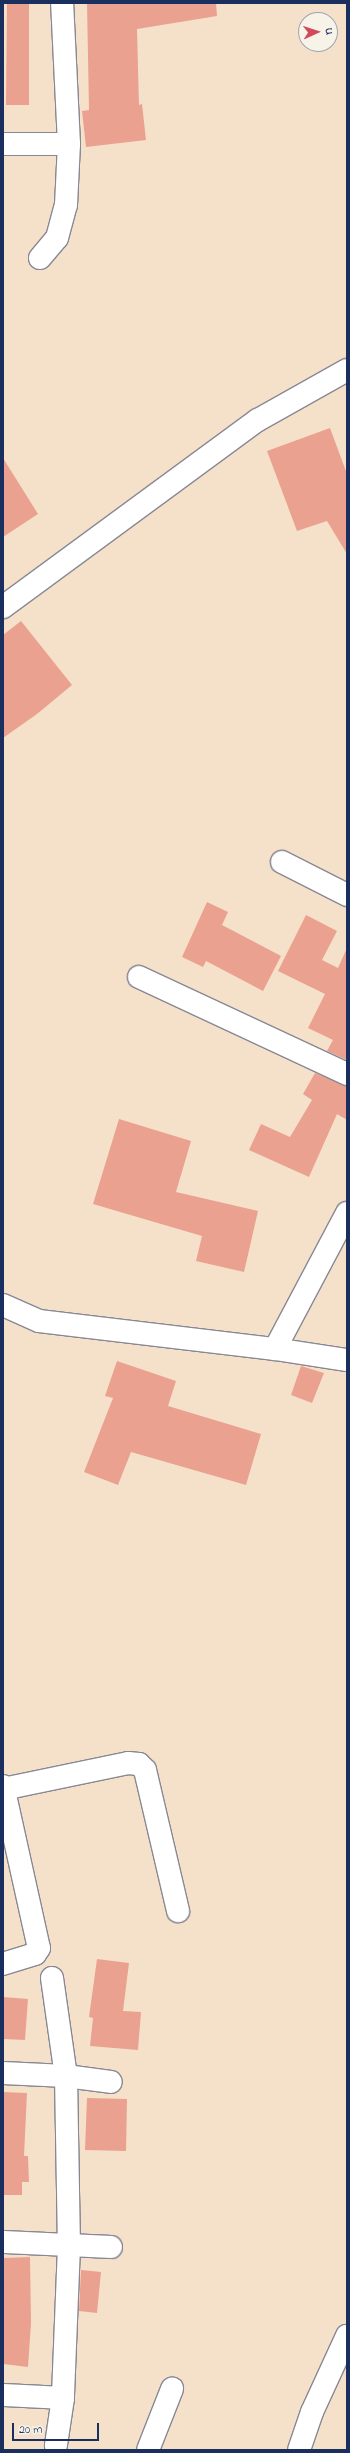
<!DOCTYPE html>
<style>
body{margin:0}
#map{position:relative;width:350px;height:2453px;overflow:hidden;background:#f5e1c9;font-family:"Indie Flower",sans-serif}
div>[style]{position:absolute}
.building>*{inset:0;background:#eba18f}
.roads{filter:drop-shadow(1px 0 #888894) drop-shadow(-1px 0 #888894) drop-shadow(0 1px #888894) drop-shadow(0 -1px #888894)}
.minor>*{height:22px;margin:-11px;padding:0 11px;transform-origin:11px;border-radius:11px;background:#fff}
.tertiary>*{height:22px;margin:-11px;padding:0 11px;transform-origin:11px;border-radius:11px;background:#fff}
span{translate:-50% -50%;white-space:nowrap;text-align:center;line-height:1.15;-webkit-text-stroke:3px #f7f3e8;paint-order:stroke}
.frame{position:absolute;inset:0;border:4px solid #1b2f5e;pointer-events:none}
.north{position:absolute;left:298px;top:12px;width:40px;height:40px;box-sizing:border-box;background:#f7f3e8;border:1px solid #9fa5b1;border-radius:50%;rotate:87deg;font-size:11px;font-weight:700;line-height:16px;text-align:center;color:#1b2f5e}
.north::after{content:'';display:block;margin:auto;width:14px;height:18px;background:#d1495b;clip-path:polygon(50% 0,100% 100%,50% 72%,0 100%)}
.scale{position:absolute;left:12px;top:2423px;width:87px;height:18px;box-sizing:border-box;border:2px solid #1b2f5e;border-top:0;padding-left:5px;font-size:12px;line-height:14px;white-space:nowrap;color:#1b2f5e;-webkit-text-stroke:3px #f7f3e8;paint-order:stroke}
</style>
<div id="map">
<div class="building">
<i style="clip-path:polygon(7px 3px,29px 3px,29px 105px,6px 105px)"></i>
<i style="clip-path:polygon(87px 3px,216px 3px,217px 16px,137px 29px,139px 105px,142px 104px,146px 140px,86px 147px,82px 111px,89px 110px)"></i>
<i style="clip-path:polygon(330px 428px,347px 474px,347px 554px,327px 521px,297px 531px,267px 451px)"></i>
<i style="clip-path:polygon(3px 458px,38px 514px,3px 537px)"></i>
<i style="clip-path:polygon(21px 621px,72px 685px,37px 714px,3px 738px,3px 635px)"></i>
<i style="clip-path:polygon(207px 902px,228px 912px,222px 925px,281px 956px,263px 991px,206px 961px,203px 967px,182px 957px)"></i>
<i style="clip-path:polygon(306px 915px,337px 931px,322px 960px,338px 968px,347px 948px,347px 1060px,327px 1051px,333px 1040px,308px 1028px,325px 994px,278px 971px)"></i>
<i style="clip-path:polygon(315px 1073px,347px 1086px,347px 1120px,337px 1114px,309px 1177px,249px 1150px,261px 1124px,290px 1137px,312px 1100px,303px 1094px)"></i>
<i style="clip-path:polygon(119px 1119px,191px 1141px,176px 1192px,258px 1211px,244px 1272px,196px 1261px,202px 1236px,93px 1204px)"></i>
<i style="clip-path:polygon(117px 1361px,176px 1381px,168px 1406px,261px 1434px,246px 1485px,131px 1452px,118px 1485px,84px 1472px,113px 1398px,105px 1396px)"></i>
<i style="clip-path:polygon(301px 1366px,324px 1373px,312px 1403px,291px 1395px)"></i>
<i style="clip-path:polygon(97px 1959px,129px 1963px,123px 2011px,141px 2012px,138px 2050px,90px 2046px,93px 2018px,89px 2017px)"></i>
<i style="clip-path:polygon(3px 1997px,28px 1999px,25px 2040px,3px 2039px)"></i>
<i style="clip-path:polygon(3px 2092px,27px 2093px,24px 2156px,28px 2156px,29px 2182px,22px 2182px,22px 2195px,3px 2195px)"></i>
<i style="clip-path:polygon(87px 2098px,127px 2099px,126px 2151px,85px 2150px)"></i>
<i style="clip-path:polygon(30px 2257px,31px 2323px,28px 2367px,3px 2364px,3px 2258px)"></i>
<i style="clip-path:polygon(81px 2270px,101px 2272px,97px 2313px,79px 2311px)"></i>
</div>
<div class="roads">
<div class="minor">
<i style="left:3px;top:144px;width:66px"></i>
<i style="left:69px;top:144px;width:141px;rotate:-92.8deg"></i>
<i style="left:40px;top:258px;width:26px;rotate:-50deg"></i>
<i style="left:57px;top:238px;width:34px;rotate:-75deg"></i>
<i style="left:66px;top:205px;width:61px;rotate:-87.2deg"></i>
<i style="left:282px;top:862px;width:73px;rotate:26.9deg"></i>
<i style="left:139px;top:977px;width:230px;rotate:25deg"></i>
<i style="left:3px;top:1305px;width:39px;rotate:24deg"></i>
<i style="left:39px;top:1321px;width:238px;rotate:6.8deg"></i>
<i style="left:275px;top:1349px;width:73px;rotate:8.7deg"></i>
<i style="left:275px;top:1349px;width:154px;rotate:-62.1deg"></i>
<i style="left:3px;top:1786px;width:166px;rotate:77.5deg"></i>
<i style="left:39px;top:1948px;width:7px;rotate:124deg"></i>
<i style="left:35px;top:1954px;width:34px;rotate:163deg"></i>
<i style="left:3px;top:1789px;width:128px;rotate:-11.7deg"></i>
<i style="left:128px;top:1763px;width:11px;rotate:5deg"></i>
<i style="left:139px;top:1764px;width:8px;rotate:45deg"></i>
<i style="left:145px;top:1770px;width:145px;rotate:76.8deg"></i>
<i style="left:52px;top:1978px;width:99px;rotate:81.9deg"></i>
<i style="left:66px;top:2076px;width:170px;rotate:89deg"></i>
<i style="left:69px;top:2246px;width:152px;rotate:92.3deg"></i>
<i style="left:63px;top:2398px;width:48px;rotate:98.5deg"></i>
<i style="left:3px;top:2073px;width:63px;rotate:2.7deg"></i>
<i style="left:66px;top:2076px;width:45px;rotate:7.6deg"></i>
<i style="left:3px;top:2242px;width:108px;rotate:2.7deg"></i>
<i style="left:3px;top:2395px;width:60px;rotate:2.9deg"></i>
<i style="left:148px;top:2450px;width:66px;rotate:-68.5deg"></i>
<i style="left:299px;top:2450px;width:40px;rotate:-71.1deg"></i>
<i style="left:312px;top:2412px;width:84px;rotate:-65.3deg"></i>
</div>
<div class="tertiary">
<i style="left:3px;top:607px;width:316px;rotate:-36.3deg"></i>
<i style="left:258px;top:420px;width:102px;rotate:-29.3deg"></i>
</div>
</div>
<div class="frame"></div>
<div class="north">U</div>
<div class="scale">20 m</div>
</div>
